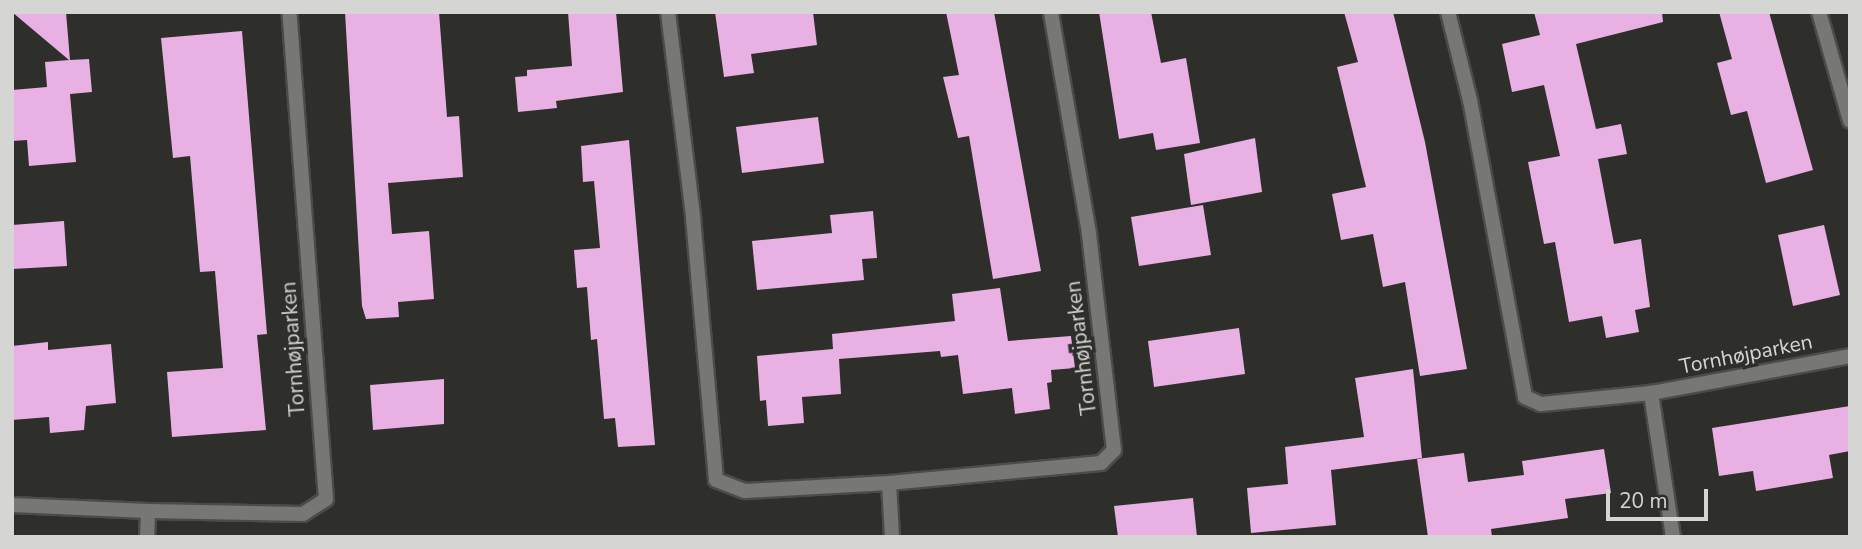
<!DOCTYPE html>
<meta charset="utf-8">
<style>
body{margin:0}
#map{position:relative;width:1862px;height:549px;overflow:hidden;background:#2e2e2b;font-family:"Nunito Sans",sans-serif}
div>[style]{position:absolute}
.building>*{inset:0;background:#e9b0e4}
.roads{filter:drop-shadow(2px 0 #4b4c49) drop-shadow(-2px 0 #4b4c49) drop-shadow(0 2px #4b4c49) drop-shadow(0 -2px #4b4c49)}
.street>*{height:14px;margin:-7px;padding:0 7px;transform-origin:7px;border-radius:7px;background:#777773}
span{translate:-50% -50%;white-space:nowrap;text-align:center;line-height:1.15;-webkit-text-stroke:7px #2e2e2b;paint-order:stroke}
.street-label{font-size:21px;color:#d5d5d3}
.frame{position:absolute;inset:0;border:14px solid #d5d5d3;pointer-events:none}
.scale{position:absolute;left:1606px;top:489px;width:102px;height:32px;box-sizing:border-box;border:4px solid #d5d5d3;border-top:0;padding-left:9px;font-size:21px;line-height:24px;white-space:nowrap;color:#d5d5d3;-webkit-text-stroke:5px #2e2e2b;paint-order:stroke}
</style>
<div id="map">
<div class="building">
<i style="clip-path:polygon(12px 12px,66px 12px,70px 60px,89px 59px,92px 92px,70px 94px,76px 162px,29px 166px,27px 140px,12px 141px,12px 90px,47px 87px,45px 62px,69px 60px)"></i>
<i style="clip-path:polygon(345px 12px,439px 12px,447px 117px,459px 116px,463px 177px,388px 183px,392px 234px,429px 231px,434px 299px,398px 302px,399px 317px,366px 319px,362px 306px)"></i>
<i style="clip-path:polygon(568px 12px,616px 12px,623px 92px,556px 101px,557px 108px,518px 112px,515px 77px,527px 76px,527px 70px,572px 66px)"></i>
<i style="clip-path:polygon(715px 12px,813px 12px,817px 45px,751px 54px,754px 73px,724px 77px)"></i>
<i style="clip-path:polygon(946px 12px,994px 12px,1041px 271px,993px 279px,969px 136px,958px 138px,943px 77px,959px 75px)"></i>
<i style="clip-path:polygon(1099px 12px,1151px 12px,1161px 63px,1186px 58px,1200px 143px,1156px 150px,1153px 133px,1119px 139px)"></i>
<i style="clip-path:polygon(1344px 12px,1393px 12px,1425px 142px,1467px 369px,1420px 376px,1405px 282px,1383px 287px,1373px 234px,1341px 240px,1332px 194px,1366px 187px,1337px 67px,1358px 62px)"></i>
<i style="clip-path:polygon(1534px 12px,1662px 12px,1663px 22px,1576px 44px,1596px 129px,1621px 124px,1627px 154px,1598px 159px,1614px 244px,1641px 239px,1650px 307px,1635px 310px,1639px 332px,1606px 338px,1602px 316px,1569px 322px,1555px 242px,1544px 244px,1528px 162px,1560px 156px,1544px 85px,1512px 92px,1502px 44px,1540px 35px)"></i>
<i style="clip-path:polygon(1719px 12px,1769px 12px,1813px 170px,1766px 183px,1747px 111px,1731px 115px,1717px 63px,1732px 59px)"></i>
<i style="clip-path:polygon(242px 31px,267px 334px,257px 335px,266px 430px,172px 437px,167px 372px,223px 368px,215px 271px,200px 272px,190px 156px,173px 158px,161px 38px)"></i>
<i style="clip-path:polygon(818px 117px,824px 163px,742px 173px,736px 127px)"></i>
<i style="clip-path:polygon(1255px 138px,1262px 192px,1191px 205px,1184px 154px)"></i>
<i style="clip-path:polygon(629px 140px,655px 445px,618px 447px,615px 418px,604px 419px,597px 339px,591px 340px,587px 287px,577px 288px,574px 250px,600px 248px,594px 181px,583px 182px,581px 146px)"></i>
<i style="clip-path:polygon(1203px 205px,1211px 255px,1139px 266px,1131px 217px)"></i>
<i style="clip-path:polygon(873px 211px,877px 258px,862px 259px,864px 280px,757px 290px,752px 241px,832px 233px,830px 215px)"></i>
<i style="clip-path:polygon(64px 221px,67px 266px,12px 269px,12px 225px)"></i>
<i style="clip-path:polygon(1824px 225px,1840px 295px,1793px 306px,1778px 235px)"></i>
<i style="clip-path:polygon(1000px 288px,1008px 341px,1071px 336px,1075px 368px,1051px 370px,1052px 382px,1047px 383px,1050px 409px,1015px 414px,1012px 388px,963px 394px,958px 355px,941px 357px,940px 351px,839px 359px,841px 394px,802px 397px,804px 423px,768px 426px,766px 400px,760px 401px,757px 356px,833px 349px,832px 334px,955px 321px,952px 294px)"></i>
<i style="clip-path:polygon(1239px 328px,1245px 374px,1154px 387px,1148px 341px)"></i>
<i style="clip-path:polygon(48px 342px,48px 350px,111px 344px,116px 403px,86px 406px,84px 430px,50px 433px,49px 417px,12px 420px,12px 346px)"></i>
<i style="clip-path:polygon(1413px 369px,1422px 458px,1331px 470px,1336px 525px,1251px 533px,1247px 488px,1288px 484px,1285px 447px,1364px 437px,1355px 378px)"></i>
<i style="clip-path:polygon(444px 379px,444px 424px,373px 430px,370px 385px)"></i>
<i style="clip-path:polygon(1850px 406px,1850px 451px,1829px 455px,1833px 478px,1756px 491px,1753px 471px,1719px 476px,1712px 428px)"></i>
<i style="clip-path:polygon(1604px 449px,1611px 493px,1565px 499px,1568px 518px,1491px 529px,1492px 537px,1428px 537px,1417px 459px,1464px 453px,1468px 482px,1524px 475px,1522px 461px)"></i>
<i style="clip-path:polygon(1193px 498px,1197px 537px,1118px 537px,1114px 506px)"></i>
</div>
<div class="roads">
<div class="street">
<i style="left:668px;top:12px;width:207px;rotate:83deg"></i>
<i style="left:693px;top:217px;width:264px;rotate:85deg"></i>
<i style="left:716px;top:480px;width:31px;rotate:21deg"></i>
<i style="left:745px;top:491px;width:144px;rotate:-3.2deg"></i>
<i style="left:1448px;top:12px;width:91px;rotate:76deg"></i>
<i style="left:1470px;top:100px;width:302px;rotate:79.5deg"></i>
<i style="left:1525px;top:397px;width:17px;rotate:24deg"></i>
<i style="left:1541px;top:404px;width:111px;rotate:-5.7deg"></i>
<i style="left:1819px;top:12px;width:113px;rotate:74.1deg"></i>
<i style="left:12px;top:505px;width:136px;rotate:2.5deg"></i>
<i style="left:148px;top:511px;width:26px;rotate:92deg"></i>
<i style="left:148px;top:511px;width:155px;rotate:1.1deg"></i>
<i style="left:303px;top:514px;width:27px;rotate:-33deg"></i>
<i style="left:326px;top:499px;width:488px;rotate:-94.3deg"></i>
<i style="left:892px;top:537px;width:54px;rotate:-93.2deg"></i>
<i style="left:889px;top:483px;width:213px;rotate:-5.4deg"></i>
<i style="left:1101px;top:463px;width:18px;rotate:-45deg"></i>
<i style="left:1114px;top:450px;width:218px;rotate:-96.6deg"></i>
<i style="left:1089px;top:233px;width:224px;rotate:-99.8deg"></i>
<i style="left:1673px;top:537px;width:146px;rotate:-98.7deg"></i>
<i style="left:1651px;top:393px;width:202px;rotate:-10.5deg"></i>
</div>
</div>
<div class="street-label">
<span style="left:1081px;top:348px;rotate:-97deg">Tornhøjparken</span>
<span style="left:293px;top:349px;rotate:-94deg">Tornhøjparken</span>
<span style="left:1746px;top:354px;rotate:-11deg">Tornhøjparken</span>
</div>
<div class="frame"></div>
<div class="scale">20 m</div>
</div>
